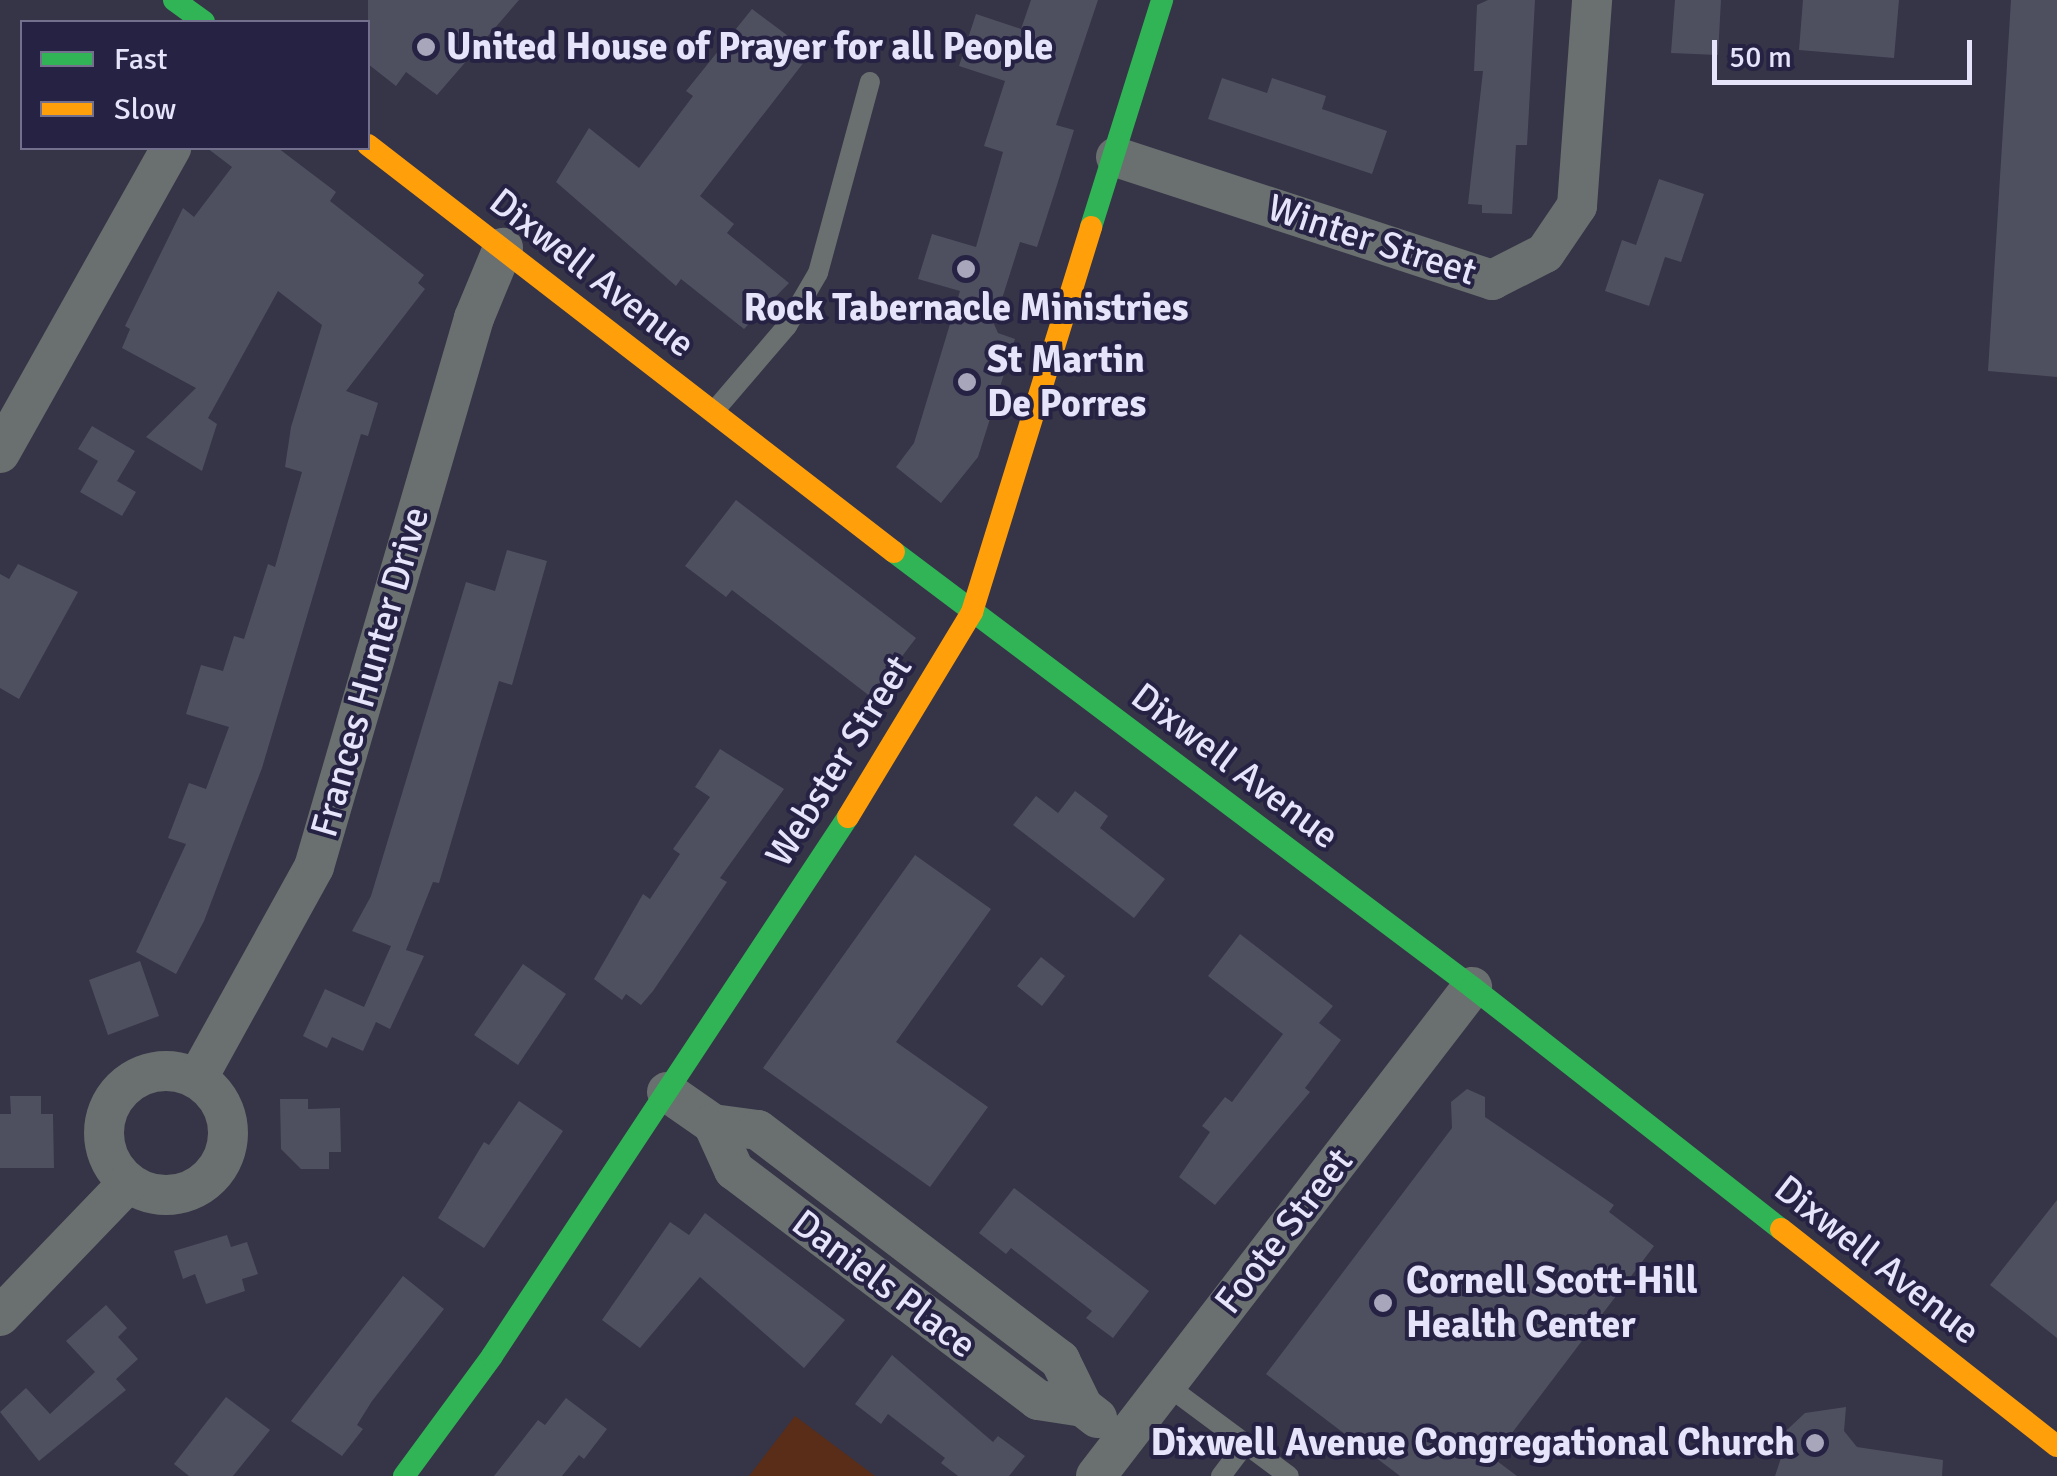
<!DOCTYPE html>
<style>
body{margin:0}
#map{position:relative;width:2057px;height:1476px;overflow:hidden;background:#363447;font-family:Signika,sans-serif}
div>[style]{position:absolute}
.green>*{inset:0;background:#592d17}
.building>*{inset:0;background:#4e5060}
.lane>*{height:20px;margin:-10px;padding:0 10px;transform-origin:10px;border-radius:10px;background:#6a706f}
.street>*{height:40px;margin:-20px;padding:0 20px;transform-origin:20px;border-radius:20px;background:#6a706f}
.street>.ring{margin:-20px;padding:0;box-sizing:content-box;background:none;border:40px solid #6a706f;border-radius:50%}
.fast>*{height:22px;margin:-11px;padding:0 11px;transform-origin:11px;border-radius:11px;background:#30b455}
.slow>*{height:22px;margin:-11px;padding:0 11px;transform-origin:11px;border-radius:11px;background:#ff9f0a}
.dots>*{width:28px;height:28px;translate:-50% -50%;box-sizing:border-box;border:5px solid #262244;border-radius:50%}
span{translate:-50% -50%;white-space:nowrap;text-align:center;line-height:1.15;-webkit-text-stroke:8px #262244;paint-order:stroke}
.poi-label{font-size:38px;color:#e5e4fa;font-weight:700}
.left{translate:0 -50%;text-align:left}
.right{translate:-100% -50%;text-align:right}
.street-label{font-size:38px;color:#e5e4fa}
.legend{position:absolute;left:20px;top:20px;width:350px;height:130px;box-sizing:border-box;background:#262244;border:2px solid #72708d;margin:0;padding:12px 18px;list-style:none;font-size:30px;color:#e5e4fa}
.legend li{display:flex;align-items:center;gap:20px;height:50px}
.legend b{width:50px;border:2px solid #72708d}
.scale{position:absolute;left:1712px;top:40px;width:260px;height:45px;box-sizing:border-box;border:5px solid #e5e4fa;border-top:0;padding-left:12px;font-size:30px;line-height:35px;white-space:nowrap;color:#e5e4fa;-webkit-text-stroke:8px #262244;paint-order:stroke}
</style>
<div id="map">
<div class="green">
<i style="clip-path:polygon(795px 1416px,875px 1476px,749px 1476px)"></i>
</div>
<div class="building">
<i style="clip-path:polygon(368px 0,519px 0,437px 95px,406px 72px,396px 86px,368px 64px)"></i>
<i style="clip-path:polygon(1031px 0,1098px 0,1056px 125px,1074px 130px,1057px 185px,1037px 247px,1020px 242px,994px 324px,998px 333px,1015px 339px,978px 457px,941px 503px,896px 467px,914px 443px,960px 291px,918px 279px,932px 234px,976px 247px,1003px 152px,984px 146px,1005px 81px,959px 66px,976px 14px,1021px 29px)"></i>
<i style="clip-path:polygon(1488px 0,1535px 0,1527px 145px,1516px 145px,1512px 214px,1482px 213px,1482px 205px,1468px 204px,1483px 71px,1474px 71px,1477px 5px)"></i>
<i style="clip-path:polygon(1675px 0,1721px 0,1718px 55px,1671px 53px)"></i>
<i style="clip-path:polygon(1803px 0,1899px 0,1894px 58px,1799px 50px)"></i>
<i style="clip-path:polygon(2011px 0,2057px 0,2057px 377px,1988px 371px)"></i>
<i style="clip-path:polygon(752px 9px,811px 53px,700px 196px,734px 224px,727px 233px,789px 283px,744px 329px,681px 279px,676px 286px,556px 182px,589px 128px,639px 168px,693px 96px,686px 91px)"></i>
<i style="clip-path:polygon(1222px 78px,1267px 93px,1272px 78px,1326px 96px,1322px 109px,1387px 131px,1372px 174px,1208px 119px)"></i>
<i style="clip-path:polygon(207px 148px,278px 148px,336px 192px,330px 201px,424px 275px,418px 283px,425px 289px,346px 391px,378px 403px,368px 436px,361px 434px,262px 768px,204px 921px,176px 974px,136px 952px,186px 844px,168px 838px,189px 783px,206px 789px,229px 727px,186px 714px,201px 665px,223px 671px,234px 636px,244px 639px,268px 564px,275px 567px,302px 472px,285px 467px,291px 427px,322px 325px,278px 291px,208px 418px,217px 424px,202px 471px,146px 437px,196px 388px,122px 348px,130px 329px,125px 326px,183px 208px,194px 217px,232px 167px)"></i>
<i style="clip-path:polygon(1659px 179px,1704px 194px,1681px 262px,1665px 257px,1649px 306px,1605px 291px,1622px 240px,1636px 245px)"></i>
<i style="clip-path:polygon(92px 426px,135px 451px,117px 481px,136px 492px,122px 516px,80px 492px,98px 461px,78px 449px)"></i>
<i style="clip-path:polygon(736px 500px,916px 638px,871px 697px,732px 590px,726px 597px,685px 566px)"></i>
<i style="clip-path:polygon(507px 550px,547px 561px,512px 685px,499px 681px,439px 883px,433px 882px,406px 950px,424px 956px,390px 1029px,376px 1022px,363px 1051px,332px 1037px,327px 1048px,303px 1036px,325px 989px,364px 1007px,391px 946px,352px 931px,371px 896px,466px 582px,495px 591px)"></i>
<i style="clip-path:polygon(18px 564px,78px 592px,19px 699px,0 688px,0 574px,9px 579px)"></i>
<i style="clip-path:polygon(720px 749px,784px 789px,720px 878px,727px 882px,653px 991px,641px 1005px,626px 994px,622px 1000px,594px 979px,643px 894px,650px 899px,680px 854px,673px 849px,710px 797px,695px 787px)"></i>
<i style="clip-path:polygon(1075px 791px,1108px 816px,1100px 828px,1165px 879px,1134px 918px,1013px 825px,1036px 796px,1058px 813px)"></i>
<i style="clip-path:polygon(915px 855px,991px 909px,896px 1042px,988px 1107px,930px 1187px,763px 1068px)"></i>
<i style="clip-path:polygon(1240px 934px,1333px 1006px,1319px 1023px,1341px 1040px,1305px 1088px,1310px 1092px,1215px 1205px,1179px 1177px,1210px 1132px,1202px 1126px,1225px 1097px,1232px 1102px,1283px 1034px,1208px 976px)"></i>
<i style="clip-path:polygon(1041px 957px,1065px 976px,1042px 1006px,1017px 986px)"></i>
<i style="clip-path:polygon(140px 961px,159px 1016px,108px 1035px,89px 980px)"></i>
<i style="clip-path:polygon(523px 964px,566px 994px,518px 1065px,474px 1035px)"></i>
<i style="clip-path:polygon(1467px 1089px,1485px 1097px,1485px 1117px,1614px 1205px,1609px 1212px,1654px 1246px,1493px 1458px,1517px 1476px,1400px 1476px,1266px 1374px,1452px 1128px,1451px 1102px)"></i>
<i style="clip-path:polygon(10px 1096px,41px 1096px,41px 1114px,53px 1114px,54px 1168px,0 1168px,0 1114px,11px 1114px)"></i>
<i style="clip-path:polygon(280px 1099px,308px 1099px,308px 1109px,340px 1108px,341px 1152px,329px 1152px,329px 1169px,301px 1169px,281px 1149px)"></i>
<i style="clip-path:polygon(519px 1101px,563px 1131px,484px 1248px,438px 1218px,484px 1142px,489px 1145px)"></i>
<i style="clip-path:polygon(1014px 1188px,1149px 1291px,1113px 1338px,1086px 1318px,1092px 1311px,1011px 1248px,1006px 1254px,979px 1233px)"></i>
<i style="clip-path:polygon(2057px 1200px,2057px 1338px,1990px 1285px)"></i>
<i style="clip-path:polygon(705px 1213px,845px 1320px,804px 1368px,700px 1277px,640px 1348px,602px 1320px,670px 1222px,689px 1235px)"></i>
<i style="clip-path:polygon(227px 1235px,231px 1247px,247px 1242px,258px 1274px,242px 1279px,245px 1291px,206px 1304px,195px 1274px,183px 1279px,174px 1251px)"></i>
<i style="clip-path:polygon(403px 1276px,444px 1309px,372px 1401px,357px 1425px,363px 1429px,342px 1456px,291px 1421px)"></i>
<i style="clip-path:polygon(106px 1305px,127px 1328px,118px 1337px,138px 1359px,116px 1379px,126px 1390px,39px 1461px,0 1412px,26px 1388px,50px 1414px,95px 1372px,66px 1341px)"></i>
<i style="clip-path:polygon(892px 1355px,993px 1442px,998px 1436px,1025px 1456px,1009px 1476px,958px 1476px,941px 1463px,945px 1458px,888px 1414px,881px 1424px,855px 1404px)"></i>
<i style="clip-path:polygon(226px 1397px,270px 1430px,233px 1476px,189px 1476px,174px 1464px)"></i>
<i style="clip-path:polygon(566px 1398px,607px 1429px,584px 1459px,579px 1455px,562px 1476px,494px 1476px,538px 1420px,545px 1425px)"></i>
<i style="clip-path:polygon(1846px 1407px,1844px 1431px,1857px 1447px,1943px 1460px,1942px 1476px,1775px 1476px,1782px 1455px,1772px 1444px,1805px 1413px)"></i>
</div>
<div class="lane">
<i style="left:715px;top:410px;width:111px;rotate:-49.4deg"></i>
<i style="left:787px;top:326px;width:61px;rotate:-59.7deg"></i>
<i style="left:818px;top:273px;width:198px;rotate:-74.8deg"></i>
<i style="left:1165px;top:1384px;width:154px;rotate:36.6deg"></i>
<i style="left:1221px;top:1476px;width:40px;rotate:-53deg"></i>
</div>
<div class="street">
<i style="left:1116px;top:157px;width:396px;rotate:18.1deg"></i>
<i style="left:1492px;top:280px;width:59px;rotate:-27deg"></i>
<i style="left:1545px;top:253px;width:57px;rotate:-55.8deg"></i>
<i style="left:1577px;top:206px;width:207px;rotate:-85.8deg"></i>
<i style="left:0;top:453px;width:350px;rotate:-60.7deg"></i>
<i class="ring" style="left:104px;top:1071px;width:84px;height:84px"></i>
<i style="left:197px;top:1079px;width:242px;rotate:-61.1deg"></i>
<i style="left:314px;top:867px;width:572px;rotate:-73.75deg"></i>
<i style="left:474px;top:318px;width:76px;rotate:-67.5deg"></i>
<i style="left:667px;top:1092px;width:56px;rotate:34.8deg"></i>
<i style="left:713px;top:1124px;width:45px;rotate:7.6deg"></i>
<i style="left:758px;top:1130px;width:380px;rotate:37.3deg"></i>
<i style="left:1060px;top:1360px;width:52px;rotate:63.9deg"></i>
<i style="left:713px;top:1124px;width:51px;rotate:65.5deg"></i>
<i style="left:734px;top:1170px;width:381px;rotate:37.1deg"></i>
<i style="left:1038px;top:1400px;width:46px;rotate:8.8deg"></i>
<i style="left:1083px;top:1407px;width:18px;rotate:38deg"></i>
<i style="left:0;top:1316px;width:185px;rotate:-46.1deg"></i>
<i style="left:1096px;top:1476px;width:617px;rotate:-52.44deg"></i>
</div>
<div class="fast">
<i style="left:174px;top:0;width:37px;rotate:36deg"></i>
<i style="left:1091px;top:227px;width:238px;rotate:-72.6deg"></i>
<i style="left:894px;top:552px;width:723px;rotate:36.96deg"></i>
<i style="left:1472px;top:987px;width:392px;rotate:38.1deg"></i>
<i style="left:404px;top:1476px;width:149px;rotate:-53.7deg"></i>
<i style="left:492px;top:1356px;width:646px;rotate:-56.56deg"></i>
</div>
<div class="slow">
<i style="left:368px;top:145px;width:665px;rotate:37.73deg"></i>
<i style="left:848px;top:817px;width:240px;rotate:-58.8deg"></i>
<i style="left:972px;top:612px;width:403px;rotate:-72.8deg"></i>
<i style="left:1781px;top:1229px;width:351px;rotate:38.2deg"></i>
</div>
<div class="dots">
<i style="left:426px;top:47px;background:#a8a6bb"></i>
<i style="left:966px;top:269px;background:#a8a6bb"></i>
<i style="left:967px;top:382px;background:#a8a6bb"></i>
<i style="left:1383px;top:1303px;background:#a8a6bb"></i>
<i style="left:1815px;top:1443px;background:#a8a6bb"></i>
</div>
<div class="poi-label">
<span class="left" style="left:446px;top:47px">United House of Prayer for all People</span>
<span style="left:966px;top:308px">Rock Tabernacle Ministries</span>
<span class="left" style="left:987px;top:382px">St Martin<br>De Porres</span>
<span class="left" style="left:1406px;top:1303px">Cornell Scott-Hill<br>Health Center</span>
<span class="right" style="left:1795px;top:1443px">Dixwell Avenue Congregational Church</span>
</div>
<div class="street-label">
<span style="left:1372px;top:240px;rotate:18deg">Winter Street</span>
<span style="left:592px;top:273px;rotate:38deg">Dixwell Avenue</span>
<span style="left:370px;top:672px;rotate:-74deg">Frances Hunter Drive</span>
<span style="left:839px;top:761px;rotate:-58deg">Webster Street</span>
<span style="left:1235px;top:766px;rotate:37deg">Dixwell Avenue</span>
<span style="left:1284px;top:1231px;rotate:-52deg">Foote Street</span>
<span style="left:1877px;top:1260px;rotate:38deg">Dixwell Avenue</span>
<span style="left:884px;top:1284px;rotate:37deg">Daniels Place</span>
</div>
<ul class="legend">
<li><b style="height:12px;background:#30b455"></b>Fast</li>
<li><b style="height:12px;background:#ff9f0a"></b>Slow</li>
</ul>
<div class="scale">50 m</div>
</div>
